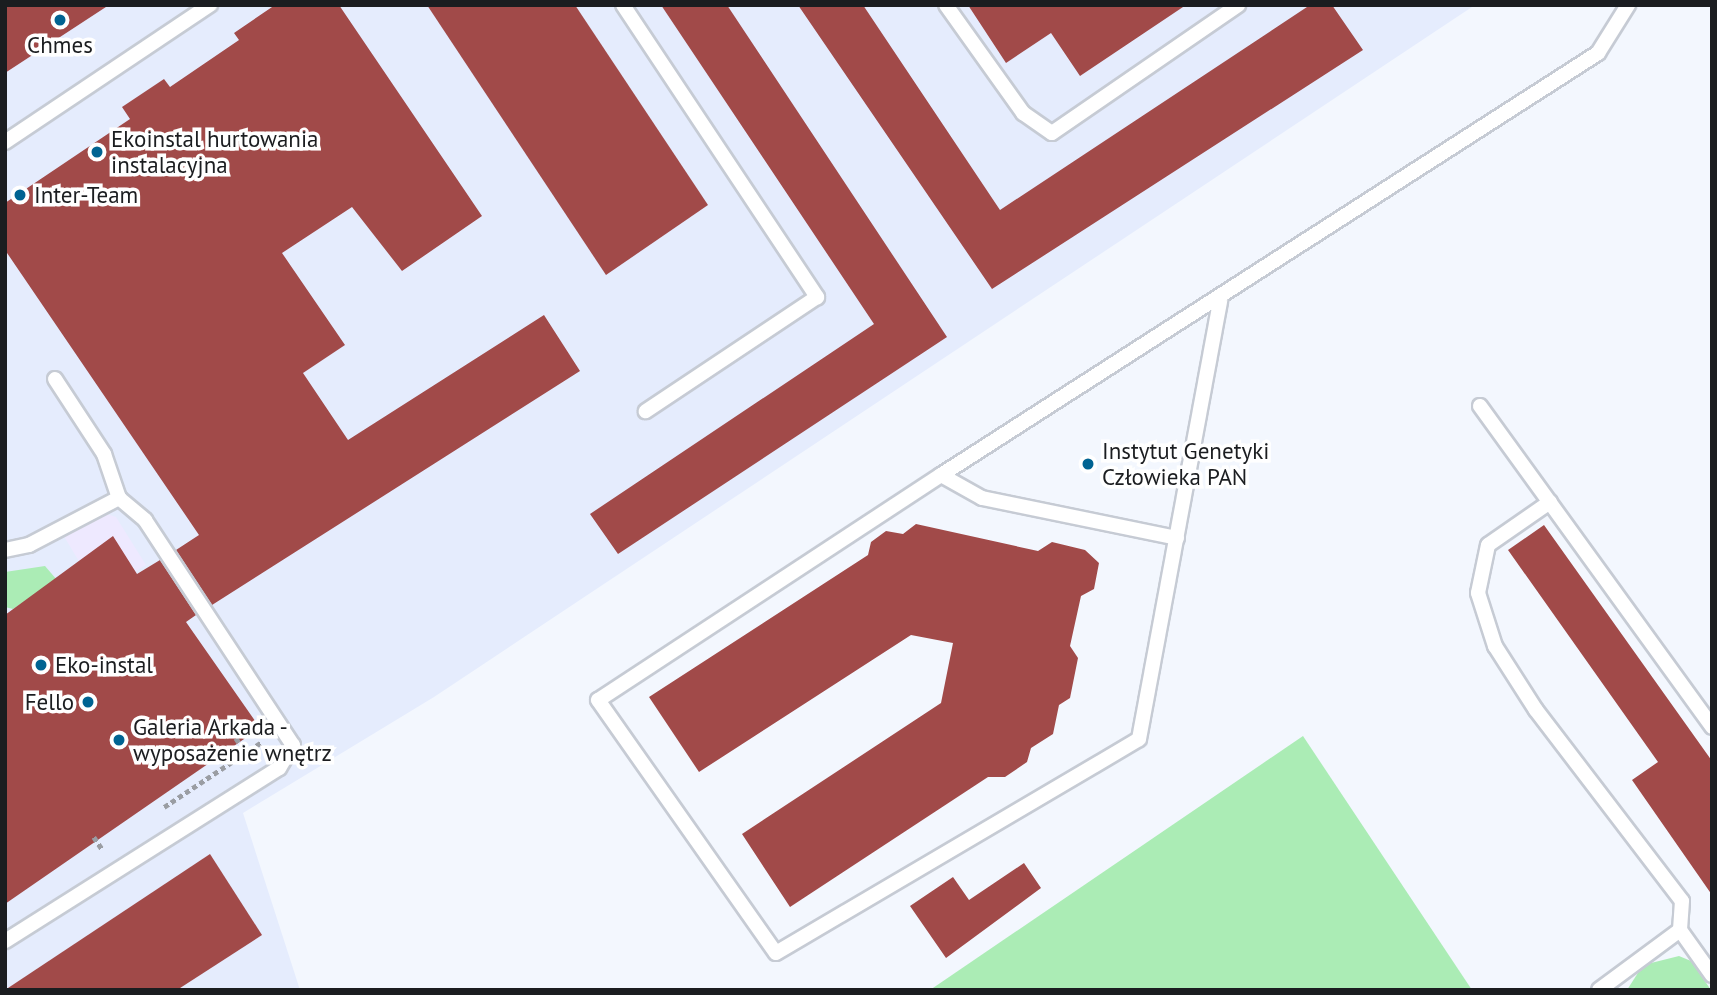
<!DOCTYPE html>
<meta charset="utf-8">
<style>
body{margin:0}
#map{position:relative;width:1717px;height:995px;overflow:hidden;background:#f3f7fe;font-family:"PT Sans",sans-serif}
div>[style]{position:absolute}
.built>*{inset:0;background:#e5ecfd}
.industrial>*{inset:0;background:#eee9ff}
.green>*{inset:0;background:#abecb5}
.building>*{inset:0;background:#a14a49}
.path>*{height:4.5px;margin-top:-2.25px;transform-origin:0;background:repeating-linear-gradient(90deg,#9a9da3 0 5px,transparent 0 8.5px)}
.roads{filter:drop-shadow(2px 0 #c6cbd4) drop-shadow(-2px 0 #c6cbd4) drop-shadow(0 2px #c6cbd4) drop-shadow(0 -2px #c6cbd4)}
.service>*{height:14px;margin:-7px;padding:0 7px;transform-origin:7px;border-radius:7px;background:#fff}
.dots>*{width:19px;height:19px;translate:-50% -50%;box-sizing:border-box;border:4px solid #fff;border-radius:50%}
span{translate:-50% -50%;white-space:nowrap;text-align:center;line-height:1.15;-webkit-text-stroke:7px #fff;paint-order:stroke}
.poi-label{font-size:23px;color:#1b1d20}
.left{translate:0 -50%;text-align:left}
.right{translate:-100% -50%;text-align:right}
.frame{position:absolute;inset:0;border:7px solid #1b1d20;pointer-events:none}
</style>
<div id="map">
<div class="built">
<i style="clip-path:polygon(5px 5px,1475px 5px,434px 697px,243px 813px,300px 990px,5px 990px)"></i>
</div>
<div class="industrial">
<i style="clip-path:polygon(97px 511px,116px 517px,146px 565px,98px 593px,62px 533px)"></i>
</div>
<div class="green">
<i style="clip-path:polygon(45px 566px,57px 580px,13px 609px,5px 607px,5px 572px)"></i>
<i style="clip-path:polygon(1303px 736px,1472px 990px,930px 990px)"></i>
<i style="clip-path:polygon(1679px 956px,1691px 961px,1711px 990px,1627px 990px,1643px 965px)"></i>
</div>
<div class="building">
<i style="clip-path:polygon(5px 5px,109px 5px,5px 73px)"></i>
<i style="clip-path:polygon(275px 5px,339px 5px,482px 216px,402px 271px,352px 207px,282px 253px,345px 345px,303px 373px,348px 440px,544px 315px,580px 371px,212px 605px,176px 550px,199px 535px,5px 250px,5px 203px,130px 119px,122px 107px,164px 79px,170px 87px,239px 40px,234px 33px)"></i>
<i style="clip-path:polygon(427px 5px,575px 5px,708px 205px,606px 275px)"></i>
<i style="clip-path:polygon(661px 5px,727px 5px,947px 337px,618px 554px,590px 514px,874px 324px)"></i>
<i style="clip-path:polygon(798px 5px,863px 5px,1000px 210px,1310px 5px,1332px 5px,1363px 50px,992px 289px)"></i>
<i style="clip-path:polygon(968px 5px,1186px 5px,1080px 76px,1051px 33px,1006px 63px)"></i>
<i style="clip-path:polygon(916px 524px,1038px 551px,1052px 542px,1085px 550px,1099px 563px,1094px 589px,1081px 596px,1070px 646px,1078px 658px,1070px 698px,1059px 705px,1053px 734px,1031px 748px,1027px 762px,1005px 777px,988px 777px,790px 907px,742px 834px,941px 703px,953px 643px,911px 635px,699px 772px,649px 697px,868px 555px,871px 542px,886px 531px,903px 534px)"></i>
<i style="clip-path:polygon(1544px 525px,1712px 761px,1712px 895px,1632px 780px,1658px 762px,1508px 550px)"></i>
<i style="clip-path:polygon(113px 536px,137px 574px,160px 560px,196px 615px,186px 622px,260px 728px,5px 904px,5px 615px)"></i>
<i style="clip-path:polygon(210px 854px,262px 935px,177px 990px,5px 990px)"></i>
<i style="clip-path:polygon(1024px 863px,1041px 888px,946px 958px,910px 906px,953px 877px,969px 900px)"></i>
</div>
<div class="path">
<i style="left:236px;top:738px;width:18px;rotate:56deg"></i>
<i style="left:164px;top:807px;width:118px;rotate:-33.6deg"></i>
<i style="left:94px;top:837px;width:14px;rotate:56deg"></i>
</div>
<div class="roads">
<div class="service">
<i style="left:623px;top:5px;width:351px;rotate:56.4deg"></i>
<i style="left:817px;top:297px;width:206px;rotate:146.3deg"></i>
<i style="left:946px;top:5px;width:133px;rotate:54.5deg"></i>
<i style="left:1023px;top:113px;width:35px;rotate:35deg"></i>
<i style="left:1052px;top:133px;width:226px;rotate:-34.5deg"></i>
<i style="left:5px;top:142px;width:247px;rotate:-33.8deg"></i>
<i style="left:55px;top:379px;width:90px;rotate:56.8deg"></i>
<i style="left:104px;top:454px;width:46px;rotate:71.2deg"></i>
<i style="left:1480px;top:406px;width:396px;rotate:54.1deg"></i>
<i style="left:941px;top:475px;width:410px;rotate:146.7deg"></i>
<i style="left:598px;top:700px;width:309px;rotate:54.9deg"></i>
<i style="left:776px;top:953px;width:421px;rotate:-30.5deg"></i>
<i style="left:1139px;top:739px;width:446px;rotate:-79.5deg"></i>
<i style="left:1550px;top:502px;width:75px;rotate:145.3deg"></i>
<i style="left:1488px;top:545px;width:49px;rotate:101.8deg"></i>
<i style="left:1478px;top:593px;width:56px;rotate:72.2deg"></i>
<i style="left:1495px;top:646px;width:76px;rotate:57.4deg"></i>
<i style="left:1536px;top:710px;width:240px;rotate:52.6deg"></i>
<i style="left:1682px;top:901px;width:29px;rotate:94deg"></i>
<i style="left:1177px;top:538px;width:199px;rotate:-168.4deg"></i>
<i style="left:982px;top:498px;width:47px;rotate:-150.7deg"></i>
<i style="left:941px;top:475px;width:781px;rotate:-32.71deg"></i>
<i style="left:1598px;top:53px;width:57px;rotate:-58deg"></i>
<i style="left:5px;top:550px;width:25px;rotate:-12deg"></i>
<i style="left:29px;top:545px;width:102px;rotate:-27.6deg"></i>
<i style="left:119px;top:498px;width:34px;rotate:40deg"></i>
<i style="left:145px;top:520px;width:269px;rotate:56.7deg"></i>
<i style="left:293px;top:745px;width:27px;rotate:121deg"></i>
<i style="left:279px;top:768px;width:324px;rotate:147.7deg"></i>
<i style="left:1599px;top:990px;width:101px;rotate:-36.5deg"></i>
<i style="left:1680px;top:930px;width:55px;rotate:54.6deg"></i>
</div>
</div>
<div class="dots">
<i style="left:60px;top:20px;background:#006392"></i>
<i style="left:97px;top:152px;background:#006392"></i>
<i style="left:20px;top:195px;background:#006392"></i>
<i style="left:1088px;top:464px;background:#006392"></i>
<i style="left:41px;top:665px;background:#006392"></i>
<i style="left:88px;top:702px;background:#006392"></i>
<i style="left:119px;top:740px;background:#006392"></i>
</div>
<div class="poi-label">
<span style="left:60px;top:45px">Chmes</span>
<span class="left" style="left:111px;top:152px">Ekoinstal hurtowania<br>instalacyjna</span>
<span class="left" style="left:34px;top:195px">Inter-Team</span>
<span class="left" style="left:1102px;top:464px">Instytut Genetyki<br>Człowieka PAN</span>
<span class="left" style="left:55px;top:665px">Eko-instal</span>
<span class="right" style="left:74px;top:702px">Fello</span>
<span class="left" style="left:133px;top:740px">Galeria Arkada -<br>wyposażenie wnętrz</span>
</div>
<div class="frame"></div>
</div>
